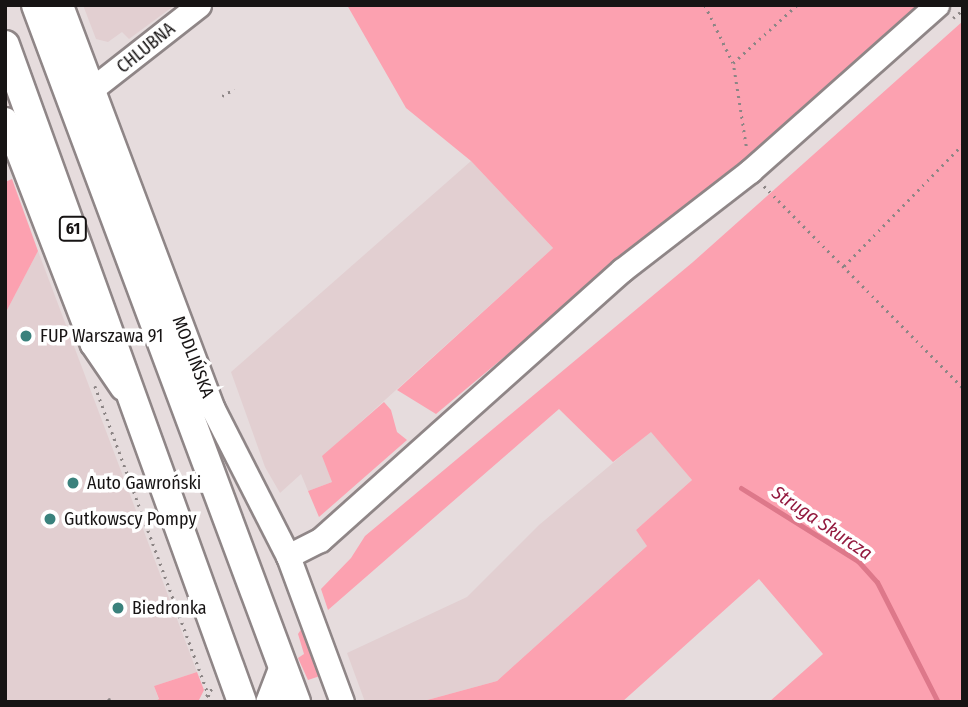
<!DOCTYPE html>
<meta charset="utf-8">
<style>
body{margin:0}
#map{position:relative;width:968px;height:707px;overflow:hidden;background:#e6dcdd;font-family:"Fira Sans Condensed",sans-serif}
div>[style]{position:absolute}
.built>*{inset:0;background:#e2cfd1}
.green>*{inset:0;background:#fca1b0}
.stream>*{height:5px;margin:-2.5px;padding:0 2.5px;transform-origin:2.5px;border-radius:2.5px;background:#dd788a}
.path>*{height:2.5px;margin-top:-1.25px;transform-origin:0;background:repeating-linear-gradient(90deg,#8c8585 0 2px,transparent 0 7px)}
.roads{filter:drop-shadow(2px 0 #8f8687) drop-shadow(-2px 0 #8f8687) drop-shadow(0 2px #8f8687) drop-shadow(0 -2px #8f8687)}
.minor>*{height:23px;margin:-11.5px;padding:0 11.5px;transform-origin:11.5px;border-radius:11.5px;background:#fff}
.major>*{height:28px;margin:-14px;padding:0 14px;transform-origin:14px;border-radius:14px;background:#fff}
.dots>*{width:19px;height:19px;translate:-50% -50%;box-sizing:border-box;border:4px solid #fff;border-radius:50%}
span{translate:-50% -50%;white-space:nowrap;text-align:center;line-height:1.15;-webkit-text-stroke:7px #fff;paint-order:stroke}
.shield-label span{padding:2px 5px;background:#fff;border:2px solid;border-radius:5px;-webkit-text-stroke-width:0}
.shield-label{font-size:16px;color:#171414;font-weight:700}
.street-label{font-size:18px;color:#171414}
.poi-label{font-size:18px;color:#171414}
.left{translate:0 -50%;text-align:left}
.water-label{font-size:19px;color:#931a3f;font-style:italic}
.frame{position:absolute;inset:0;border:7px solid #171414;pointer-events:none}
</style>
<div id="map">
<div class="built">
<i style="clip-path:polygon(83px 5px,175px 5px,129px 39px,122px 32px,108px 42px,96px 39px)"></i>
<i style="clip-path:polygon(471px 161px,553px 248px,323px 456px,332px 482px,308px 491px,301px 474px,280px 493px,265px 467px,231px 372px)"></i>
<i style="clip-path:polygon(38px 251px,197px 672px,154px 686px,159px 700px,154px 702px,5px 702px,5px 314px)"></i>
<i style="clip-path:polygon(651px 431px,692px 480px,636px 530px,648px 545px,497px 681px,420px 702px,365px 702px,347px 653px,467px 597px,539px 525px)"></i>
</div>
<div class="green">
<i style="clip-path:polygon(347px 5px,924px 5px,763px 149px,667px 221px,436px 414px,397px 390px,553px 248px,471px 161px,406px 108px)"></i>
<i style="clip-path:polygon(963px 21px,963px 702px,769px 702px,823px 654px,759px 579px,622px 702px,420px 702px,497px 681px,647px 546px,636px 530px,692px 480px,651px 432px,613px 462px,559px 409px,328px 610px,321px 589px,351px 558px,365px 536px,693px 262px)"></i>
<i style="clip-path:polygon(12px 179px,38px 251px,5px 314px,5px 182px)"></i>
<i style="clip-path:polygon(384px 402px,391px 410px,397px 432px,407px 440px,319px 517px,308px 491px,332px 482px,322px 456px)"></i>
<i style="clip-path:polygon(304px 625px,323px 675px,308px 680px,298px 658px,304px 654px,298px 634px)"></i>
<i style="clip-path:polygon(197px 672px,204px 690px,198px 702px,154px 702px,159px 699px,154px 686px)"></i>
</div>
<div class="stream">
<i style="left:741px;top:488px;width:138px;rotate:32deg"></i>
<i style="left:858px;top:561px;width:28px;rotate:48deg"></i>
<i style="left:877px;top:582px;width:135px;rotate:63.1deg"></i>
</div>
<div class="path">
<i style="left:705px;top:5px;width:64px;rotate:64.2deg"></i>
<i style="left:953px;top:18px;width:13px;rotate:-39deg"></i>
<i style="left:222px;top:96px;width:14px;rotate:-30deg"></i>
<i style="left:746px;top:146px;width:84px;rotate:-98.9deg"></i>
<i style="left:733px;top:63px;width:86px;rotate:-42.2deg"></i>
<i style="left:764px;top:186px;width:284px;rotate:45.4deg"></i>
<i style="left:844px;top:266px;width:170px;rotate:-45.7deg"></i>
<i style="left:95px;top:386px;width:337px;rotate:69.8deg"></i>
<i style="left:109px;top:698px;width:4px;rotate:76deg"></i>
<i style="left:202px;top:702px;width:19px;rotate:-54deg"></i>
</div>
<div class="roads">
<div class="minor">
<i style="left:61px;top:5px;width:432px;rotate:69.4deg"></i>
<i style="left:213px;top:409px;width:165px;rotate:63deg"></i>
<i style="left:288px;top:556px;width:156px;rotate:69.7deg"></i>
<i style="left:92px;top:89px;width:136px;rotate:-38.1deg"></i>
<i style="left:5px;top:119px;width:241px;rotate:68.9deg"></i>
<i style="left:92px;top:344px;width:53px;rotate:55.7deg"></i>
<i style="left:288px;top:556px;width:36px;rotate:-27deg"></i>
<i style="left:320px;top:540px;width:405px;rotate:-41.8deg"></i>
<i style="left:622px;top:270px;width:162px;rotate:-37.7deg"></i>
<i style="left:750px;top:171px;width:250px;rotate:-41.6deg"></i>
<i style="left:267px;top:702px;width:42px;rotate:-69deg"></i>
</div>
<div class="major">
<i style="left:36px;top:5px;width:744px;rotate:69.54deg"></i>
<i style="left:5px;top:45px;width:698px;rotate:70.16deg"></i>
</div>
</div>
<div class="dots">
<i style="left:26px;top:336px;background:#3a817c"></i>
<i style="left:73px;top:483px;background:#3a817c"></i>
<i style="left:50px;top:519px;background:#3a817c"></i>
<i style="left:118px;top:608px;background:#3a817c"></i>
</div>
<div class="shield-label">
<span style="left:73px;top:229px">61</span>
</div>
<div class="street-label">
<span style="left:146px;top:48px;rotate:-39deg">CHLUBNA</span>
<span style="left:193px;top:357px;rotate:69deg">MODLIŃSKA</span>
</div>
<div class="poi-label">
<span class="left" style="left:40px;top:336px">FUP Warszawa 91</span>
<span class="left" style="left:87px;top:483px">Auto Gawroński</span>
<span class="left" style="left:64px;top:519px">Gutkowscy Pompy</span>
<span class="left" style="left:132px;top:608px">Biedronka</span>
</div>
<div class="water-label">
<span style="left:822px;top:523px;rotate:34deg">Struga Skurcza</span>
</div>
<div class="frame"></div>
</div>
